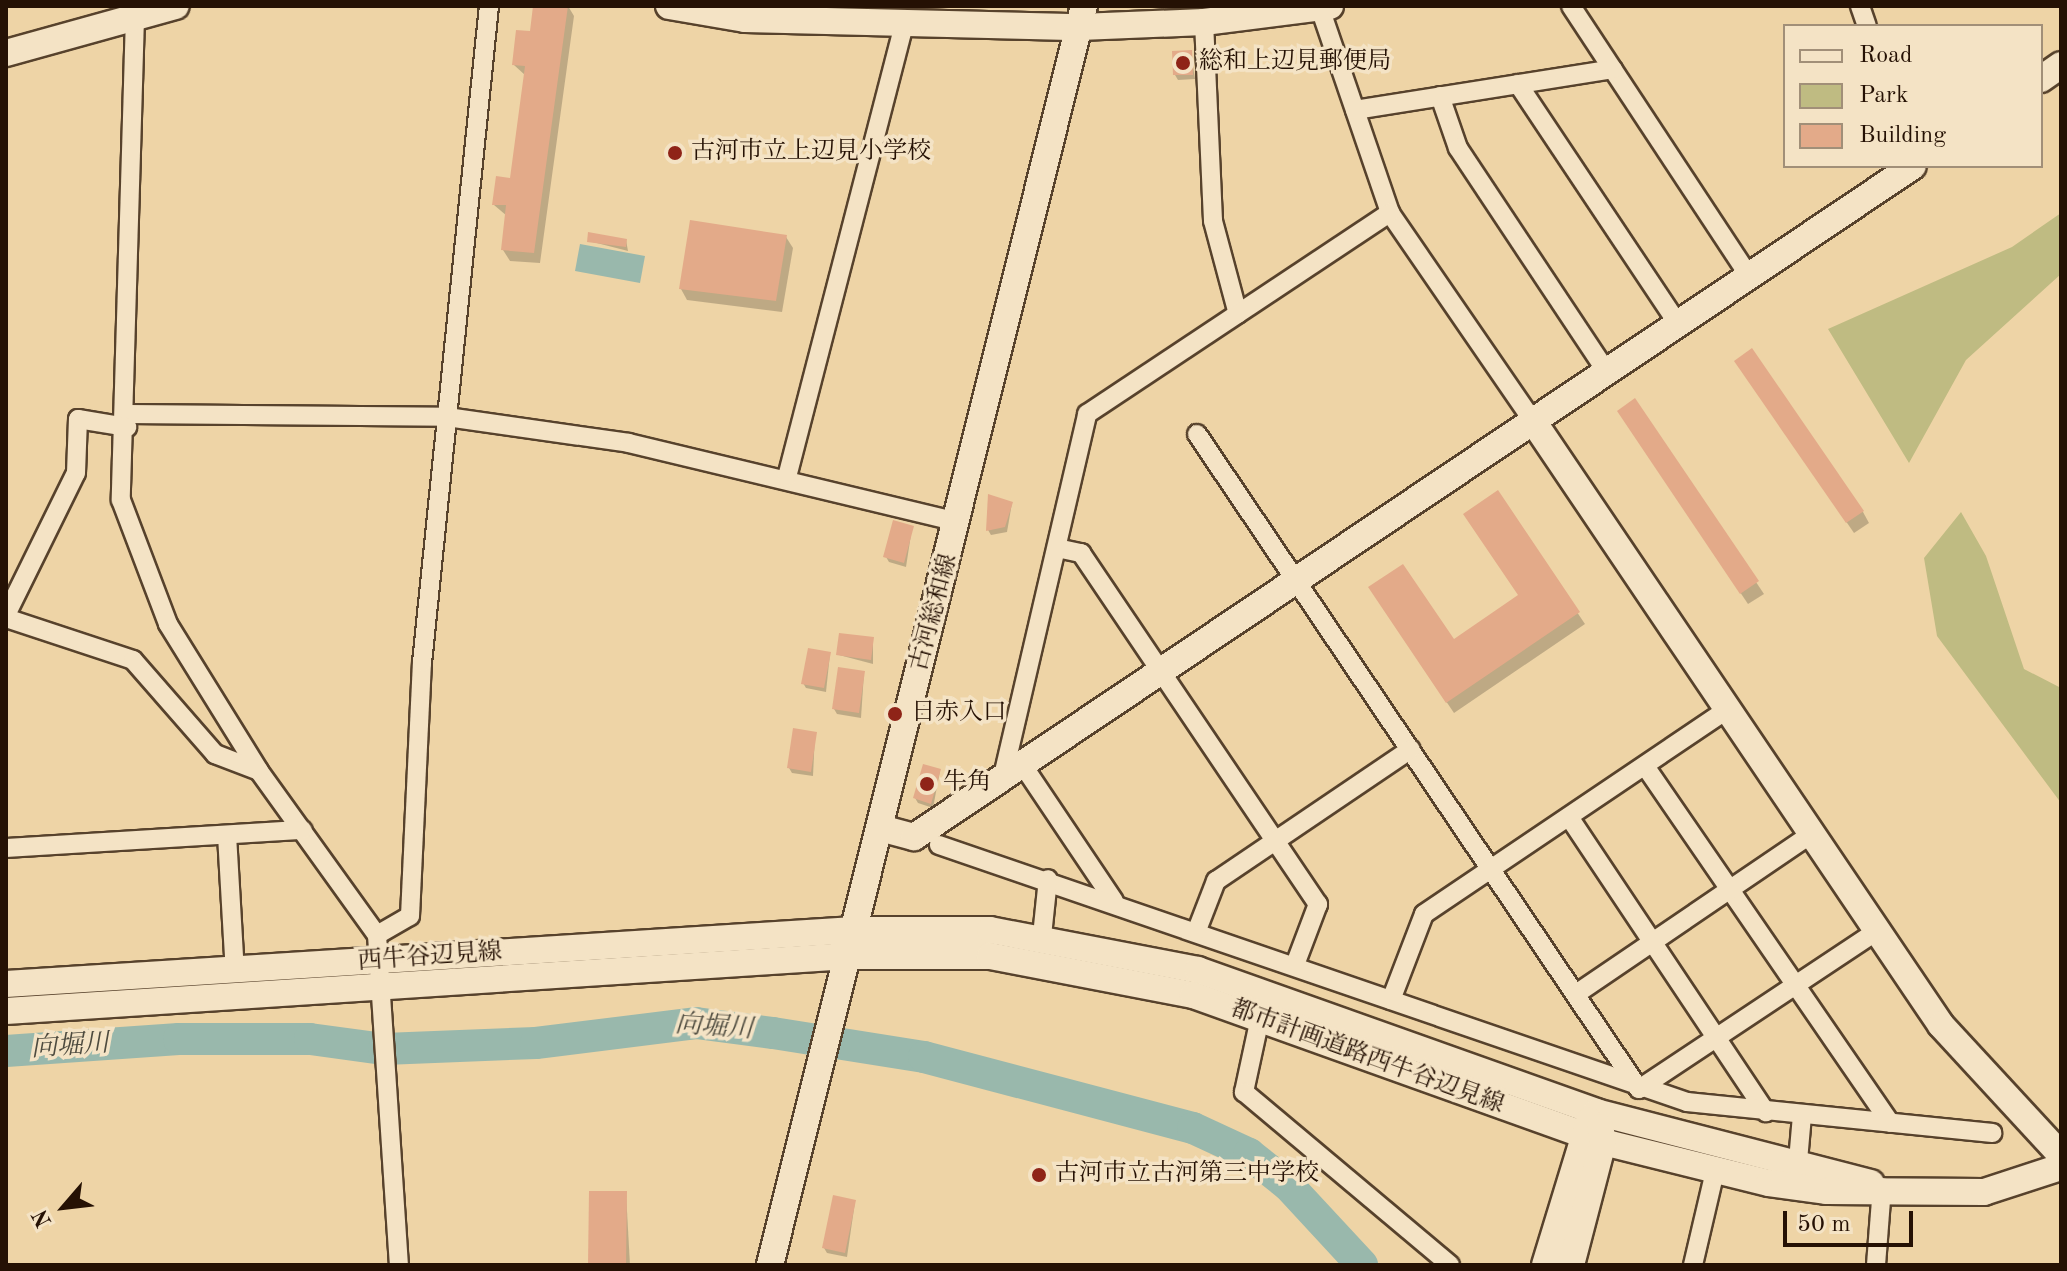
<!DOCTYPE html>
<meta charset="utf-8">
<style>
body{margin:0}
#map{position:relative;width:2067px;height:1271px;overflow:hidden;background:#eed4a6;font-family:"Old Standard TT","Noto Serif JP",serif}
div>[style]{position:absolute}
.green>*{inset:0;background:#bfbb82}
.water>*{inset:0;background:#99b8ac}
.shadow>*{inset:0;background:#0003}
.river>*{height:32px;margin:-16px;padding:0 16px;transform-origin:16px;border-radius:16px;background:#99b8ac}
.building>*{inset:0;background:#e3aa89}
.roads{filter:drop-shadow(2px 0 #57422c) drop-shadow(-2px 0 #57422c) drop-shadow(0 2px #57422c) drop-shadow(0 -2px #57422c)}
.street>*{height:18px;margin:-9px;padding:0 9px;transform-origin:9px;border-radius:9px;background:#f4e3c5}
.secondary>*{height:26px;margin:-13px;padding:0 13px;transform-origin:13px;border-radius:13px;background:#f4e3c5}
.dots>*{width:22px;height:22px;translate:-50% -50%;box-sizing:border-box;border:4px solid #f4e3c5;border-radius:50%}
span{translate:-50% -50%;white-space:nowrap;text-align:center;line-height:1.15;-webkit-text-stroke:7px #f4e3c5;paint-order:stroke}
.poi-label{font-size:24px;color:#251104}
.left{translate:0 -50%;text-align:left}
.street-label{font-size:24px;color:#251104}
.water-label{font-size:26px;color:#4e4b3f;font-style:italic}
.frame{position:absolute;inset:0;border:8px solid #251104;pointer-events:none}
.legend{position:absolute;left:1783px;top:24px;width:260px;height:144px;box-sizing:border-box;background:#f4e3c5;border:2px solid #a18f78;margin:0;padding:10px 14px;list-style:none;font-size:24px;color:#251104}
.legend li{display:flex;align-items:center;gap:16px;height:40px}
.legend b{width:40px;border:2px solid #a18f78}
.north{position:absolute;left:24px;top:1167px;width:80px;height:80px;-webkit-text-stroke:6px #f4e3c5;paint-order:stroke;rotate:242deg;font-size:22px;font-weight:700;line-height:32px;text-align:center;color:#251104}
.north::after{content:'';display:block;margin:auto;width:28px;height:36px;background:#251104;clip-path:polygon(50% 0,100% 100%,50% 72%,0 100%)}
.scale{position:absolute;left:1783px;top:1211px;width:130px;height:36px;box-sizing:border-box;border:4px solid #251104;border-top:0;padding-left:10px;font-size:24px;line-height:28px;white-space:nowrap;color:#251104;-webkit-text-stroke:6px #f4e3c5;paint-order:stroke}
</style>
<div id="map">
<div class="green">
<i style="clip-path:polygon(2061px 213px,2061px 274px,1966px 360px,1909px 463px,1828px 329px,2012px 247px)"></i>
<i style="clip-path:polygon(1961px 512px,1986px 556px,2024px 669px,2061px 688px,2061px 803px,1937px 636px,1924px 558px)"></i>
</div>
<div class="water">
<i style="clip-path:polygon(580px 244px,645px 256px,640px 283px,575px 271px)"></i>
</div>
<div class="shadow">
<i style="clip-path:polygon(535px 6px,568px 6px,574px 16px,540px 263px,510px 261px,503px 250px,507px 216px,494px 205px,498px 179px,512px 181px,526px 76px,514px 65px,532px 34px)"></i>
<i style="clip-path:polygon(1191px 52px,1195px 79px,1178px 80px,1175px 75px)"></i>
<i style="clip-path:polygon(786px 237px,793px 248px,782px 312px,687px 300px,681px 289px)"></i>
<i style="clip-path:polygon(626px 240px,628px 251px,589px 241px)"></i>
<i style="clip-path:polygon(1743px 372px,1863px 512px,1869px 523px,1854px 533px)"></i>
<i style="clip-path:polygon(1635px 401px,1764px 594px,1748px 604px,1626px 422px)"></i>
<i style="clip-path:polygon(1497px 493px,1585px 624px,1454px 713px,1377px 599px,1453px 642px,1520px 596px)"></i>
<i style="clip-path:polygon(1012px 503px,1007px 532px,991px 535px,988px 530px)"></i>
<i style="clip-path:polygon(912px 528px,906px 567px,889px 562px,886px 557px)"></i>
<i style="clip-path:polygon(873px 639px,873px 664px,839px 655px)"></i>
<i style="clip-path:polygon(830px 654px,826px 692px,806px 688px,803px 683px)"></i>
<i style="clip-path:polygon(864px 673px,861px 718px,837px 714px,834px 709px)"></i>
<i style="clip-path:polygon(815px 734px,813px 776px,792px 773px,789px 768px)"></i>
<i style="clip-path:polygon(940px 771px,933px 808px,918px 803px,915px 798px)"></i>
<i style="clip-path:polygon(626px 1193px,630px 1265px,590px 1265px)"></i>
<i style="clip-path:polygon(855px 1202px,847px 1257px,827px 1253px,824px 1248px)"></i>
</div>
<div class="river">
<i style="left:6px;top:1051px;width:173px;rotate:-4deg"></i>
<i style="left:179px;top:1039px;width:131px"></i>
<i style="left:310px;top:1039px;width:75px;rotate:7.7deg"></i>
<i style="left:384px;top:1049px;width:152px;rotate:-2.3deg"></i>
<i style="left:536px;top:1043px;width:161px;rotate:-7.1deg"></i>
<i style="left:696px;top:1023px;width:78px;rotate:7.4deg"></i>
<i style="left:773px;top:1033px;width:153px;rotate:9deg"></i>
<i style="left:924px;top:1057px;width:278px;rotate:14.8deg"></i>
<i style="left:1193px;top:1128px;width:62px;rotate:24.9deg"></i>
<i style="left:1249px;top:1154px;width:50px;rotate:38.5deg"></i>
<i style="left:1288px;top:1185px;width:109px;rotate:47.2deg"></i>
</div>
<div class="building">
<i style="clip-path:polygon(533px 6px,568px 6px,534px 253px,501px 250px,506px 205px,492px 205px,496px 176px,510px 178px,525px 66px,512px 65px,516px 30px,530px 31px)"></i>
<i style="clip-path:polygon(1192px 50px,1193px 75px,1173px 75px,1172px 51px)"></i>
<i style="clip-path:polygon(690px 220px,787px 235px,776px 301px,679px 289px)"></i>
<i style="clip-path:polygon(588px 232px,627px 239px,626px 247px,587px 242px)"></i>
<i style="clip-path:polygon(1752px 348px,1864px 511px,1846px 523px,1734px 361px)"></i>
<i style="clip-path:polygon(1635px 398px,1759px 581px,1740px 594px,1617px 411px)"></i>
<i style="clip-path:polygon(1498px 490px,1580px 612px,1446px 703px,1368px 587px,1403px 564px,1454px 639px,1518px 595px,1463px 514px)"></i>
<i style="clip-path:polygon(988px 494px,1013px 502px,1005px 527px,986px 531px)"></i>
<i style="clip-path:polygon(893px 520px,914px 526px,904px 563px,883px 557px)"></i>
<i style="clip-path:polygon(839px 633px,874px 637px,871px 660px,836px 655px)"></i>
<i style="clip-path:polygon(808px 648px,831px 652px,824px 688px,801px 684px)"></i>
<i style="clip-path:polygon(838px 667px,865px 671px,859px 713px,832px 709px)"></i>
<i style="clip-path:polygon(793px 728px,817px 732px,811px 772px,787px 768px)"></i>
<i style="clip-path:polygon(923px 764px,941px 769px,931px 804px,913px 798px)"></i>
<i style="clip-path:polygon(589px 1191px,627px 1191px,626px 1265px,588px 1265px)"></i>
<i style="clip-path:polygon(833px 1195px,856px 1200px,845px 1253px,822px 1248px)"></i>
</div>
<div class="roads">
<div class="street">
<i style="left:1571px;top:6px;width:325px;rotate:56.6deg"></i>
<i style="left:1860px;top:6px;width:21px;rotate:71deg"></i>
<i style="left:1320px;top:8px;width:217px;rotate:71.1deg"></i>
<i style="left:1390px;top:213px;width:256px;rotate:55.5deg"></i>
<i style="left:135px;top:17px;width:483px;rotate:91.7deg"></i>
<i style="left:121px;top:500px;width:133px;rotate:69.2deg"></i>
<i style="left:168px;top:624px;width:173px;rotate:58.2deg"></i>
<i style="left:259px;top:771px;width:202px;rotate:54.3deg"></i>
<i style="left:377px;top:935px;width:331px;rotate:86.2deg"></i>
<i style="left:1204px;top:22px;width:199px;rotate:87.4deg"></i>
<i style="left:1213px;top:221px;width:96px;rotate:75deg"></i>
<i style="left:1518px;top:84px;width:290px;rotate:56.3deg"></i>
<i style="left:1440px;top:96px;width:55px;rotate:70.9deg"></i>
<i style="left:1458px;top:148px;width:271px;rotate:56.4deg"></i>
<i style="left:1355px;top:110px;width:261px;rotate:-9deg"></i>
<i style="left:128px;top:414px;width:319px;rotate:0.5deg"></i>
<i style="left:447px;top:417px;width:184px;rotate:8.1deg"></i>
<i style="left:629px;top:443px;width:339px;rotate:13.5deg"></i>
<i style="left:1197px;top:434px;width:790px;rotate:55.99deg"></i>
<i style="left:1639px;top:1089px;width:286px;rotate:-33.6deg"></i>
<i style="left:787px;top:477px;width:467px;rotate:-75.5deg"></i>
<i style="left:1057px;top:548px;width:25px;rotate:12deg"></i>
<i style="left:1081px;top:553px;width:424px;rotate:56deg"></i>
<i style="left:1318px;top:904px;width:65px;rotate:110.7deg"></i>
<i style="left:6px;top:615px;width:158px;rotate:-63.8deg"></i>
<i style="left:76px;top:473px;width:54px;rotate:-87.9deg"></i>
<i style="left:78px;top:419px;width:50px;rotate:9.3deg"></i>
<i style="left:6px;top:618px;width:134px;rotate:18.3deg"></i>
<i style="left:133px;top:660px;width:125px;rotate:48.9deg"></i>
<i style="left:215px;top:754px;width:47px;rotate:21.1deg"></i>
<i style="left:1022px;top:764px;width:165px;rotate:56.1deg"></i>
<i style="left:1645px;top:766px;width:433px;rotate:55.5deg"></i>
<i style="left:1003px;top:776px;width:372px;rotate:-76.9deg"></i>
<i style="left:1087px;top:414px;width:364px;rotate:-33.6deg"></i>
<i style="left:1569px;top:817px;width:355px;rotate:56.3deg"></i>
<i style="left:227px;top:835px;width:137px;rotate:86.7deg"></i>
<i style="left:939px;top:845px;width:791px;rotate:18.96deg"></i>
<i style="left:1687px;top:1102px;width:307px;rotate:5.8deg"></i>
<i style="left:6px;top:848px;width:297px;rotate:-3.5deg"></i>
<i style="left:1197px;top:930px;width:53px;rotate:-68.8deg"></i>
<i style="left:1216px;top:881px;width:235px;rotate:-34.1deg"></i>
<i style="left:377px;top:935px;width:38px;rotate:-30deg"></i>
<i style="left:410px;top:916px;width:253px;rotate:-87.3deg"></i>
<i style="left:422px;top:663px;width:660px;rotate:-84.18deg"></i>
<i style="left:1042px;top:936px;width:57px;rotate:-84deg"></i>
<i style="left:1576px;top:994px;width:283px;rotate:-34.2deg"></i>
<i style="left:1391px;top:1000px;width:92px;rotate:-69deg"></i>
<i style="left:1424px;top:914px;width:363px;rotate:-34deg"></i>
<i style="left:1260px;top:1018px;width:76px;rotate:102.2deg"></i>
<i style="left:1244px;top:1092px;width:269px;rotate:40deg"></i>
<i style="left:1798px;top:1161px;width:46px;rotate:-85deg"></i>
<i style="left:1693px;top:1265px;width:97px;rotate:-76.8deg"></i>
<i style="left:1876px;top:1265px;width:78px;rotate:-85.6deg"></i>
</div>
<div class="secondary">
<i style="left:669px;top:6px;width:77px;rotate:9.7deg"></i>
<i style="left:745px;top:19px;width:335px;rotate:1.4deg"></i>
<i style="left:1080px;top:27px;width:124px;rotate:-2.3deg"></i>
<i style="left:1204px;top:22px;width:127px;rotate:-7.2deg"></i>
<i style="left:6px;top:53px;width:176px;rotate:-15.5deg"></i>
<i style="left:2041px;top:79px;width:24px;rotate:-35deg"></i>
<i style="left:1535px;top:424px;width:725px;rotate:55.96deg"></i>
<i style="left:1941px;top:1025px;width:177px;rotate:47.3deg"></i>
<i style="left:880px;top:828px;width:35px;rotate:15deg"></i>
<i style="left:914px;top:837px;width:1203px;rotate:-33.89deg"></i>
<i style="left:6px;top:984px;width:850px;rotate:-3.64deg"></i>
<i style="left:854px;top:930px;width:136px"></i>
<i style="left:990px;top:930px;width:212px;rotate:10.9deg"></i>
<i style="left:1198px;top:970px;width:423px;rotate:19.6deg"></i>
<i style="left:1596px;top:1112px;width:284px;rotate:14.5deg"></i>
<i style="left:6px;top:1011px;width:844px;rotate:-3.74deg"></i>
<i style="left:848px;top:956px;width:142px"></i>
<i style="left:990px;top:956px;width:207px;rotate:10.9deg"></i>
<i style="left:1193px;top:995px;width:436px;rotate:19.7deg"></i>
<i style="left:1603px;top:1142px;width:171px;rotate:13.9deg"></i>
<i style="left:1769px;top:1183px;width:59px;rotate:7.9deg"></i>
<i style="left:1827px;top:1191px;width:157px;rotate:0.4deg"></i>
<i style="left:1984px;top:1192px;width:81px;rotate:-18deg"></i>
<i style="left:770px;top:1265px;width:1298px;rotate:-76deg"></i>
<i style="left:1545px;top:1265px;width:151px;rotate:-73deg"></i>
<i style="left:1571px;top:1265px;width:127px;rotate:-75.4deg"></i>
<i style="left:1603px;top:1142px;width:15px;rotate:-101deg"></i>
</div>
</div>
<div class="dots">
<i style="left:1183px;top:63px;background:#8f2418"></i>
<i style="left:675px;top:153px;background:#8f2418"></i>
<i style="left:895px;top:714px;background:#8f2418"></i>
<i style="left:927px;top:784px;background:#8f2418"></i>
<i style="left:1039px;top:1175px;background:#8f2418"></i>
</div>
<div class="poi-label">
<span class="left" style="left:1199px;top:63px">総和上辺見郵便局</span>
<span class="left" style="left:691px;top:153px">古河市立上辺見小学校</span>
<span class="left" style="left:911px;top:714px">日赤入口</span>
<span class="left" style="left:943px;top:784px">牛角</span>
<span class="left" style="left:1055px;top:1175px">古河市立古河第三中学校</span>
</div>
<div class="street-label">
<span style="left:935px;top:613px;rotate:-75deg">古河総和線</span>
<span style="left:430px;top:958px;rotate:-4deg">西牛谷辺見線</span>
<span style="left:1367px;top:1058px;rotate:20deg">都市計画道路西牛谷辺見線</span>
</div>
<div class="water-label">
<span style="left:714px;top:1028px;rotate:4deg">向堀川</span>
<span style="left:70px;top:1047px;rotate:-4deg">向堀川</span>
</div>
<div class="frame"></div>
<ul class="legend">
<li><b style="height:10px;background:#f4e3c5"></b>Road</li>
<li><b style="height:22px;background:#bfbb82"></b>Park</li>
<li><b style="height:22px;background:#e3aa89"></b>Building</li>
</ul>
<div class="north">N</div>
<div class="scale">50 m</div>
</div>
